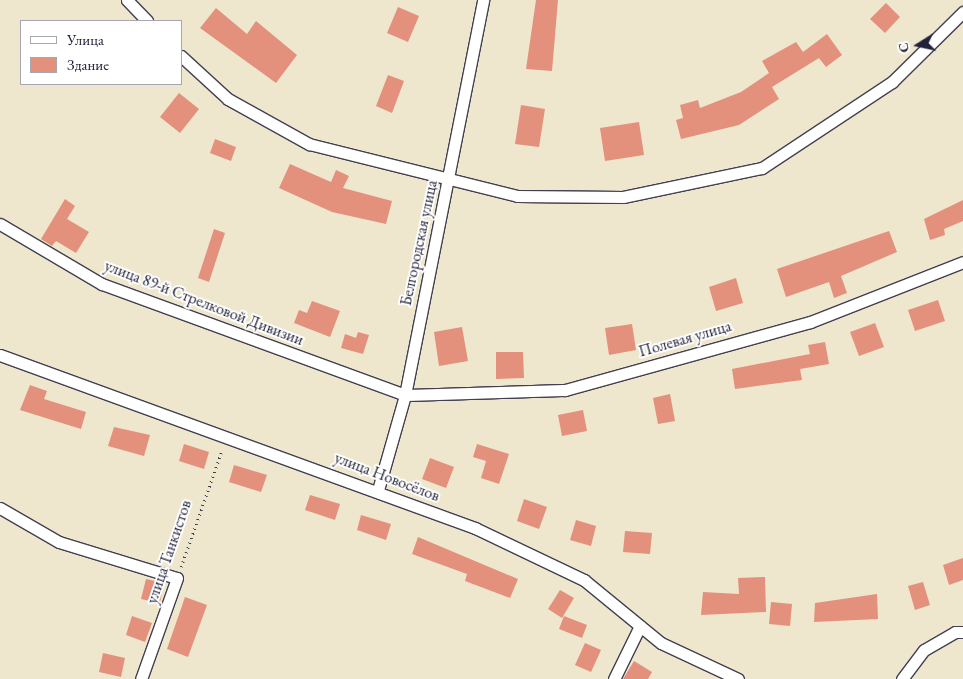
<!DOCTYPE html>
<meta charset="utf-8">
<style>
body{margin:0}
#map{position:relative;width:963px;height:679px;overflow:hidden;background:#eee7cd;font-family:"EB Garamond",serif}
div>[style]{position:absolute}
.building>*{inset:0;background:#e3907c}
.path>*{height:2.5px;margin-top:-1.25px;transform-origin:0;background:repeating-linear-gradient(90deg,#414051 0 1px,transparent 0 5px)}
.roads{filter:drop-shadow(1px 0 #414051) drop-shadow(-1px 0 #414051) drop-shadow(0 1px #414051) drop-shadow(0 -1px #414051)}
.street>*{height:11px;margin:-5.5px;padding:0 5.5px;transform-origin:5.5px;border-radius:5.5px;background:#fff}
span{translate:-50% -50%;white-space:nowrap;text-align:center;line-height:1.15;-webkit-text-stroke:4px #fff;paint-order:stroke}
.street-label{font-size:16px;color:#22223b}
.legend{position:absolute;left:20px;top:20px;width:162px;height:65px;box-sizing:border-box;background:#fff;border:1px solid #a7a7b1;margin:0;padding:6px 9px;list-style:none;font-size:15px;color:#22223b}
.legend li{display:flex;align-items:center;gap:10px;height:25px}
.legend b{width:25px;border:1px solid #a7a7b1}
.north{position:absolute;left:893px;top:20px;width:50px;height:50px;-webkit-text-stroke:4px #fff;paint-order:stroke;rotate:260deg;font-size:14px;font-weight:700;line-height:20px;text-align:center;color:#22223b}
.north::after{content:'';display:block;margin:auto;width:18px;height:22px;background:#22223b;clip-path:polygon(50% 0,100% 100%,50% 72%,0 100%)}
</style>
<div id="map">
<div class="building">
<i style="clip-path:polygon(536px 0,558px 0,552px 71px,526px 69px)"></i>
<i style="clip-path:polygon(886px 3px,900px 17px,885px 33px,870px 19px)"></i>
<i style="clip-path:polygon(398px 7px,419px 16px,408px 42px,387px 33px)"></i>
<i style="clip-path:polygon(216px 8px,247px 34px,256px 21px,297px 55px,276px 83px,200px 28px)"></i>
<i style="clip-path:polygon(827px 34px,842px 55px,826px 67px,819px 58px,772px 87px,779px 99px,739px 125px,681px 139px,676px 120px,683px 118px,680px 105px,698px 100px,700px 108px,741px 92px,769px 73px,762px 61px,796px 42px,803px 52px)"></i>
<i style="clip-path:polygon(388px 75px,404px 81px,392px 113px,376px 106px)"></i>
<i style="clip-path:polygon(179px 93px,199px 109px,180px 133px,160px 117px)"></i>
<i style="clip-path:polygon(521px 105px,545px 109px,539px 147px,515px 144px)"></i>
<i style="clip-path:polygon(639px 122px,644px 155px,605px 161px,600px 128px)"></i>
<i style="clip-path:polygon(215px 139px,236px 147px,231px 161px,210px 153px)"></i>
<i style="clip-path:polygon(290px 164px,331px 182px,336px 170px,349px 176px,343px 188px,392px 201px,386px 224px,332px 212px,279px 188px)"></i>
<i style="clip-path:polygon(65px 199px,75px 206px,67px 219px,89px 232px,76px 253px,56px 241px,52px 246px,41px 239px)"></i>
<i style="clip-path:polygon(963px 200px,963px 221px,944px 229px,945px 235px,930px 240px,924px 219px)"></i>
<i style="clip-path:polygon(214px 229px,225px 233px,209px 282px,198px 278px)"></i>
<i style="clip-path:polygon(889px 231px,897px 252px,841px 276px,847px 293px,834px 298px,829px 282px,786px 297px,777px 269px)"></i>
<i style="clip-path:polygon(736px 278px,743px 303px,716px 311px,709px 287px)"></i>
<i style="clip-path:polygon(938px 300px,945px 321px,915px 331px,908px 310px)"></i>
<i style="clip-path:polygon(312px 301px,340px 311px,330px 337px,294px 323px,299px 310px,307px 313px)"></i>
<i style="clip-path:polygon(875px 323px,884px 347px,859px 356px,850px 332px)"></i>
<i style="clip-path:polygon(632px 324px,636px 350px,609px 355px,605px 328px)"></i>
<i style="clip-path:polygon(462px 327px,468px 361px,439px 366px,434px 332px)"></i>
<i style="clip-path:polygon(358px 332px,369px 335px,363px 354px,341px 348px,345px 334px,356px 338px)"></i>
<i style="clip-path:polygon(825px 342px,829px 364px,800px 369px,802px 380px,735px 389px,732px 369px,810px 354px,808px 345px)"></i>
<i style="clip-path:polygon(496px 352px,523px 352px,524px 378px,496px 379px)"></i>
<i style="clip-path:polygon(30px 385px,47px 391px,44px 399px,86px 412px,81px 429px,20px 410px)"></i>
<i style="clip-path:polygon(670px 394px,675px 421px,658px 424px,653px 398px)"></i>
<i style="clip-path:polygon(583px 410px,587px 431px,562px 436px,558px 415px)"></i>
<i style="clip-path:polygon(114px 427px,150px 435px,144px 456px,108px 446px)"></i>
<i style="clip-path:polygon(184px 444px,209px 452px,204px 469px,179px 461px)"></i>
<i style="clip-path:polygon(477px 444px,509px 454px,499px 484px,481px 478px,486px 461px,473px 457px)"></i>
<i style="clip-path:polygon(430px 458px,454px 467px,446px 488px,422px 479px)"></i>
<i style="clip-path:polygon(234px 465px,267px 475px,261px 492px,229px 482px)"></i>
<i style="clip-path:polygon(310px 495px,340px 504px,335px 520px,305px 510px)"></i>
<i style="clip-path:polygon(524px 499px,547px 507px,539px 529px,517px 521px)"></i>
<i style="clip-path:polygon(361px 515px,391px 524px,386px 540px,357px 530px)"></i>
<i style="clip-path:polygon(576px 520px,596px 526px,591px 546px,570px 540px)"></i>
<i style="clip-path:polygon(625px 531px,652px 533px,650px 554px,623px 552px)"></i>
<i style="clip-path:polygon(418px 537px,518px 579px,510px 598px,465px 581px,467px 574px,412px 554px)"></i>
<i style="clip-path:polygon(963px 558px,963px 580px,949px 585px,943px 565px)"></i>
<i style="clip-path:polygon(765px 577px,766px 612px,701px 615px,703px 592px,739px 594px,738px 578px)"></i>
<i style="clip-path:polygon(146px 579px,164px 583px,160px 603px,141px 599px)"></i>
<i style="clip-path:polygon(923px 582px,930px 605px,915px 610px,908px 586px)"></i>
<i style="clip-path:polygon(560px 590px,574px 598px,562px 618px,548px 609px)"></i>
<i style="clip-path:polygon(877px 594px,878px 619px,814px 622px,815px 603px)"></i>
<i style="clip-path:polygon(185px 597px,207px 605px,188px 657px,167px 649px)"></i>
<i style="clip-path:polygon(771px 602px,792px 604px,790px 626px,769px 624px)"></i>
<i style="clip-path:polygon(132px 616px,152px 623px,145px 642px,126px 635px)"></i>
<i style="clip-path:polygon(564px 616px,587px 625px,582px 638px,559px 629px)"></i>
<i style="clip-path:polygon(585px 643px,601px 650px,591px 672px,575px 665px)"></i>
<i style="clip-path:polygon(103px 653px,125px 658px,121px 677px,99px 672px)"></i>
<i style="clip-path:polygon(634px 661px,652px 672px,648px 679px,623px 679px)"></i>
</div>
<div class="path">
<i style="left:181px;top:567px;width:124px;rotate:-70.7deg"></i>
</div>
<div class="roads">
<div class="street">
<i style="left:127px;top:0;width:29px;rotate:46deg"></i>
<i style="left:181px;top:56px;width:64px;rotate:42.5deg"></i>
<i style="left:228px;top:99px;width:93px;rotate:29.1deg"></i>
<i style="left:309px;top:144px;width:214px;rotate:14deg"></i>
<i style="left:517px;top:196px;width:106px;rotate:0.5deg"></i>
<i style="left:623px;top:197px;width:142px;rotate:-11.8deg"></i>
<i style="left:762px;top:168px;width:156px;rotate:-33.5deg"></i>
<i style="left:892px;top:82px;width:100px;rotate:-44.6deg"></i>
<i style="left:0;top:224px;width:118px;rotate:30.5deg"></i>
<i style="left:102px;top:284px;width:323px;rotate:20.1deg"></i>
<i style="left:405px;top:395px;width:160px;rotate:-1.8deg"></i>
<i style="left:565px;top:390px;width:254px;rotate:-15.5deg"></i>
<i style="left:810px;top:322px;width:164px;rotate:-21.4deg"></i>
<i style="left:0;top:355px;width:506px;rotate:20.01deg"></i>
<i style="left:475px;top:528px;width:121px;rotate:25.5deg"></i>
<i style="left:584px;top:580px;width:99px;rotate:39.3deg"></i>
<i style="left:661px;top:643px;width:85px;rotate:25.1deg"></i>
<i style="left:378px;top:490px;width:99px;rotate:-74.1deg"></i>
<i style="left:405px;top:395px;width:403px;rotate:-78.8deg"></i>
<i style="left:0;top:508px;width:68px;rotate:30deg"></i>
<i style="left:59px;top:542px;width:123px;rotate:17deg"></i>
<i style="left:177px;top:578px;width:107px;rotate:109.6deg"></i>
<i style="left:614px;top:679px;width:59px;rotate:-63.9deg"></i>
<i style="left:902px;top:679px;width:36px;rotate:-53deg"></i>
<i style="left:924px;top:650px;width:36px;rotate:-30deg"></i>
<i style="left:955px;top:632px;width:8px"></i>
</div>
</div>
<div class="street-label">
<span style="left:419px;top:243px;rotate:-78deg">Белгородская улица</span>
<span style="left:204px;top:303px;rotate:21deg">улица 89-й Стрелковой Дивизии</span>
<span style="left:685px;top:339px;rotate:-16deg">Полевая улица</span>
<span style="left:387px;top:477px;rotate:21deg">улица Новосёлов</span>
<span style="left:169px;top:552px;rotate:-71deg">улица Танкистов</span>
</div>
<ul class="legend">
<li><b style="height:6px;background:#fff"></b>Улица</li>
<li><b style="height:14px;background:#e3907c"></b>Здание</li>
</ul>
<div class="north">С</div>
</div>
